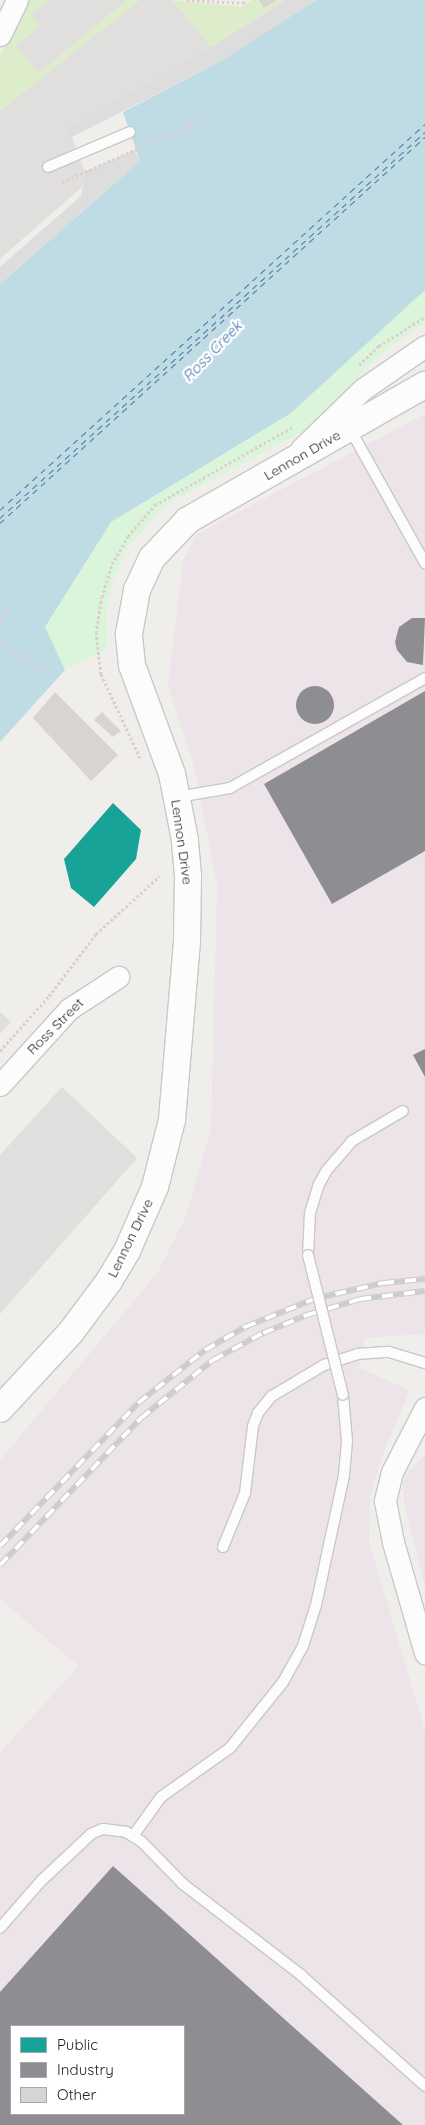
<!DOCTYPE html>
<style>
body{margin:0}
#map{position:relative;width:425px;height:2125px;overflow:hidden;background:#f0eeeb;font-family:Quicksand,sans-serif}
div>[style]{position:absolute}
.industrial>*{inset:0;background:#ede4e9}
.grass>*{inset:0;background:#ddeccb}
.park>*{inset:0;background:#daf5da}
.parking>*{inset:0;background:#e0dfde}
.water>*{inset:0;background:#bfdbe3}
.pier>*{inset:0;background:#dedddd}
.public>*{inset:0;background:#17a398}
.industry>*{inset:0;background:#8d8d92}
.round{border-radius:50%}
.ferry>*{height:1px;margin-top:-0.5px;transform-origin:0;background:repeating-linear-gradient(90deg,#4a7aab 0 6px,transparent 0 11px)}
.building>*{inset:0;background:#d7d4d2}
.path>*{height:3px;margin-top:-1.5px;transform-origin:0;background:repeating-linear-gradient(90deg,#dccecd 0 2.5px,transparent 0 5px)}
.roads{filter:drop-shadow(1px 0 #c9c8c7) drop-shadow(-1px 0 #c9c8c7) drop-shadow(0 1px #c9c8c7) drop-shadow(0 -1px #c9c8c7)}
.service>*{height:10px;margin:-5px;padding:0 5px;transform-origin:5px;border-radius:5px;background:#fdfcfc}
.minor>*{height:21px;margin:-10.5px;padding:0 10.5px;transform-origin:10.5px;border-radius:10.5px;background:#fdfcfc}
.tertiary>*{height:26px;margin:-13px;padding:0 13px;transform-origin:13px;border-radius:13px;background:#fdfcfc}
.rail>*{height:5.5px;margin-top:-2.75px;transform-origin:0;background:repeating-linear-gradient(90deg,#fff 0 11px,#ccc 0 22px);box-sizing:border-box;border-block:1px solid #ccc}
.bridges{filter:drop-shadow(1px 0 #c9c8c7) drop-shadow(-1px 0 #c9c8c7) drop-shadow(0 1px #c9c8c7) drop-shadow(0 -1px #c9c8c7)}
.service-bridge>*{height:10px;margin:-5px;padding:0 5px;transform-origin:5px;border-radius:5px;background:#fdfcfc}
span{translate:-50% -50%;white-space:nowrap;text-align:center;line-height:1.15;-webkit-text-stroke:5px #fff;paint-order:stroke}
.street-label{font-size:14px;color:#222}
.water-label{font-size:15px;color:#4a7aab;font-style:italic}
.legend{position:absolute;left:10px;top:2025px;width:175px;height:90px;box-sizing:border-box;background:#fff;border:1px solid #a7a7a7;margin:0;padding:6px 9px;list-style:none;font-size:15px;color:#222}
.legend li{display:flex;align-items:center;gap:10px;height:25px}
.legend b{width:25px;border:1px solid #a7a7a7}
</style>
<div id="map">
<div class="industrial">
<i style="clip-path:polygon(evenodd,425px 414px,425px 1334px,365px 1338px,359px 1368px,410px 1390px,384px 1451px,370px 1496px,369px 1542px,425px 1730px,425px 2125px,0 2125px,0 1753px,78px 1666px,0 1599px,0 1460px,158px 1272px,186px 1216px,211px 1129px,217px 885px,194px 765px,168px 686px,183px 560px,197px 534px,425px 414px,11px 2026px,184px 2026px,184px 2114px,11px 2114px,11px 2026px)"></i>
<i style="clip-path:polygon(425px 1455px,425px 1587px,404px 1502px,403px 1483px,408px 1472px)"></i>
</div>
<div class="grass">
<i style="clip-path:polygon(28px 0,49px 0,32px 15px,41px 26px,39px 73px,127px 0,140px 0,0 111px,0 56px)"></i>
<i style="clip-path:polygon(172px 0,242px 7px,252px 0,286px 0,211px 47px)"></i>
</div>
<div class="park">
<i style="clip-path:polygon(425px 290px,425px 323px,378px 356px,311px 427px,165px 505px,128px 548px,113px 580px,106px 616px,107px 649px,65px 670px,45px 627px,111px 522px,291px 413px)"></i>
</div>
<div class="parking">
<i style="clip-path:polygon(49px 0,127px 0,39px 73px,16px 46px,40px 26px,31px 15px)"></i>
<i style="clip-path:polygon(140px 0,172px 0,211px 47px,68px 126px,85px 172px,82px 187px,0 259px,0 111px)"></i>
<i style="clip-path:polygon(0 1012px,11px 1022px,0 1034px)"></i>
<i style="clip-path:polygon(62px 1087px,137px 1158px,0 1314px,0 1155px)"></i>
</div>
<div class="water">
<i style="clip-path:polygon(316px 0,425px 0,425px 290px,291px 413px,111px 522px,45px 627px,65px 670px,0 742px,0 284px,140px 161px,123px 112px,221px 61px)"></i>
</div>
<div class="pier">
<i style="clip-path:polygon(286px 0,316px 0,221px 61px,70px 138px,68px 126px,211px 47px)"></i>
<i style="clip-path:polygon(135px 150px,140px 161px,0 284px,0 267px,81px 196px,85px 172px)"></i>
</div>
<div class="public">
<i style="clip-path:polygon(113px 803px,141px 830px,136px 859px,94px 907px,71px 888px,64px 859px)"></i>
</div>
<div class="industry">
<i style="clip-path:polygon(412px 618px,425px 618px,423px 665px,407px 662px,397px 650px,395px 642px,399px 627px)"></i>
<i class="round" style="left:296px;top:686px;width:38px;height:38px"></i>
<i style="clip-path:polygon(425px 691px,425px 851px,332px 904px,264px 784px)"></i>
<i style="clip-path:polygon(425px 1049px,425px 1077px,413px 1055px)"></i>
<i style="clip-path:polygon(evenodd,113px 1866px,403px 2125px,0 2125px,0 1992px,113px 1866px,11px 2026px,184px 2026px,184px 2114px,11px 2114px,11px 2026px)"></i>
</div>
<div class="ferry">
<i style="left:0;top:510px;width:574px;rotate:-42.25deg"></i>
<i style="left:0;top:518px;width:574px;rotate:-42.25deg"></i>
<i style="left:0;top:523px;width:574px;rotate:-42.25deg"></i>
</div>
<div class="building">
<i style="clip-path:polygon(259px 0,277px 0,264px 8px)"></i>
<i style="clip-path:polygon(55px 692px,118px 755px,91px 781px,33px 718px)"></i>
<i style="clip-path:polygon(102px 712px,121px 731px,113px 737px,94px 720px)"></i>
</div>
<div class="path">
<i style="left:187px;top:0;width:56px;rotate:3.1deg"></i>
<i style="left:243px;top:3px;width:5px;rotate:-37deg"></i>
<i style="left:62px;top:182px;width:155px;rotate:-23.9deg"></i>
<i style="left:359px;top:365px;width:28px;rotate:-44deg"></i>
<i style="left:379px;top:346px;width:54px;rotate:-32.2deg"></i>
<i style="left:0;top:620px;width:18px;rotate:-52deg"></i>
<i style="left:0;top:640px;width:52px;rotate:35.5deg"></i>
<i style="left:140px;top:758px;width:93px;rotate:-114.9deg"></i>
<i style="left:101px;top:674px;width:41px;rotate:-97deg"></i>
<i style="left:96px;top:633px;width:36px;rotate:-81deg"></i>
<i style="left:102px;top:597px;width:34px;rotate:-73deg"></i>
<i style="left:112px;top:564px;width:32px;rotate:-60deg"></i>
<i style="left:128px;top:536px;width:41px;rotate:-48.9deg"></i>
<i style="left:155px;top:505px;width:159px;rotate:-29.5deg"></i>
<i style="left:0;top:1051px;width:74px;rotate:-48.3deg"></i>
<i style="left:49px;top:996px;width:78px;rotate:-52.8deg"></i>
<i style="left:96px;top:934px;width:86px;rotate:-42.2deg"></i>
</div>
<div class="roads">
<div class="service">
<i style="left:48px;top:167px;width:89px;rotate:-23.1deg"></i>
<i style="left:350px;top:429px;width:154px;rotate:60.8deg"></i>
<i style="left:177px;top:797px;width:54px;rotate:-9.6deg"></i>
<i style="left:230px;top:788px;width:224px;rotate:-29.4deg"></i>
<i style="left:308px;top:1255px;width:42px;rotate:-87.3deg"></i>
<i style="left:310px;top:1213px;width:28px;rotate:-73deg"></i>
<i style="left:318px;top:1186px;width:18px;rotate:-61deg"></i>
<i style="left:327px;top:1170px;width:38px;rotate:-49deg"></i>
<i style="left:352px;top:1141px;width:59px;rotate:-30.5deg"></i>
<i style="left:223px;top:1547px;width:58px;rotate:-67.8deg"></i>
<i style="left:245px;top:1493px;width:67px;rotate:-83.2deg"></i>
<i style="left:253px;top:1426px;width:14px;rotate:-69deg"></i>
<i style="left:258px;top:1413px;width:22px;rotate:-51deg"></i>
<i style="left:272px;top:1396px;width:61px;rotate:-30.8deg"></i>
<i style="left:324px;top:1365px;width:35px;rotate:-18deg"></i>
<i style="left:357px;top:1354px;width:32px;rotate:-4deg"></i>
<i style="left:389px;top:1352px;width:38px;rotate:17deg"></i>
<i style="left:133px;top:1836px;width:48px;rotate:-54.3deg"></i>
<i style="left:161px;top:1797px;width:85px;rotate:-35.4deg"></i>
<i style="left:230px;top:1748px;width:85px;rotate:-51.2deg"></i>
<i style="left:283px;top:1682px;width:41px;rotate:-60.9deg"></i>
<i style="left:303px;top:1646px;width:43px;rotate:-72.4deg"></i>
<i style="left:316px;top:1605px;width:133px;rotate:-77.8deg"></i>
<i style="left:344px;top:1475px;width:34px;rotate:-85deg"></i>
<i style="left:347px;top:1441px;width:46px;rotate:-95deg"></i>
<i style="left:0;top:1928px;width:62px;rotate:-48.9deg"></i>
<i style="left:41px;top:1881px;width:69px;rotate:-43.2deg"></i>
<i style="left:91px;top:1834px;width:13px;rotate:-23deg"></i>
<i style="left:103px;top:1829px;width:23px;rotate:7deg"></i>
<i style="left:126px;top:1832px;width:19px;rotate:32deg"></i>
<i style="left:142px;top:1842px;width:59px;rotate:45.7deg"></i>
<i style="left:183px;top:1884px;width:149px;rotate:37.6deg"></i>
<i style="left:301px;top:1975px;width:166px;rotate:41.8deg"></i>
</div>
<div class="minor">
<i style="left:0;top:35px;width:39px;rotate:-64deg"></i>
<i style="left:301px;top:449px;width:86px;rotate:-44.1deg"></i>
<i style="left:363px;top:389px;width:75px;rotate:-34.7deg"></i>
<i style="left:0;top:1085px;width:103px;rotate:-47.8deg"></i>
<i style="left:69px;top:1009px;width:59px;rotate:-33.1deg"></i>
<i style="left:425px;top:1408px;width:72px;rotate:117.3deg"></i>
<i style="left:392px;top:1472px;width:30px;rotate:104deg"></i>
<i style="left:385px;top:1501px;width:42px;rotate:79deg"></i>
<i style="left:393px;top:1542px;width:116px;rotate:73.9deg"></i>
</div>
<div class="tertiary">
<i style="left:0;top:1409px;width:105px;rotate:-47.3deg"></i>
<i style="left:71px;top:1332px;width:64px;rotate:-53.3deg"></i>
<i style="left:109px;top:1281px;width:35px;rotate:-59deg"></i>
<i style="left:127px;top:1251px;width:70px;rotate:-66.4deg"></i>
<i style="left:155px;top:1187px;width:69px;rotate:-75.8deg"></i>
<i style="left:172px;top:1120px;width:180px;rotate:-85.2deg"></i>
<i style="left:187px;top:941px;width:65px;rotate:-89.1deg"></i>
<i style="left:188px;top:876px;width:36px;rotate:-95deg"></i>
<i style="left:185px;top:840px;width:67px;rotate:-101.1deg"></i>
<i style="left:172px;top:774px;width:116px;rotate:-110.2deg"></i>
<i style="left:132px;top:665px;width:31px;rotate:-96deg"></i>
<i style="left:129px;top:634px;width:45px;rotate:-79.7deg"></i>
<i style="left:137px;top:590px;width:35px;rotate:-65deg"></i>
<i style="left:152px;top:558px;width:52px;rotate:-46.5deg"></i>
<i style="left:188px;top:520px;width:273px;rotate:-29.7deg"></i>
</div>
</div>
<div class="rail">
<i style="left:0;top:1546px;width:199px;rotate:-46deg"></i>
<i style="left:138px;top:1403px;width:85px;rotate:-38.3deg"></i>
<i style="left:205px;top:1350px;width:46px;rotate:-29.9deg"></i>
<i style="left:245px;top:1327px;width:74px;rotate:-22.1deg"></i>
<i style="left:314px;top:1299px;width:71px;rotate:-13.1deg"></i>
<i style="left:383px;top:1283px;width:42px;rotate:-5.4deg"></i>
<i style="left:0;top:1565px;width:204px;rotate:-46.2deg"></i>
<i style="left:141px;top:1418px;width:92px;rotate:-38.9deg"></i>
<i style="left:213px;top:1360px;width:57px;rotate:-28.4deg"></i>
<i style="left:263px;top:1333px;width:48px;rotate:-22.2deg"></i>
<i style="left:307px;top:1315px;width:55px;rotate:-16.8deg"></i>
<i style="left:360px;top:1299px;width:65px;rotate:-7deg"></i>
</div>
<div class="bridges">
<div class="service-bridge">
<i style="left:308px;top:1255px;width:144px;rotate:76deg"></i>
</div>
</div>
<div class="street-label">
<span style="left:302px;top:455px;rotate:-30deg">Lennon Drive</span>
<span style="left:182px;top:842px;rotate:82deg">Lennon Drive</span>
<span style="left:55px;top:1026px;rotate:-45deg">Ross Street</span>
<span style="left:130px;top:1238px;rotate:-64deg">Lennon Drive</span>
</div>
<div class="water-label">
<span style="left:212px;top:351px;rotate:-46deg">Ross Creek</span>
</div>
<ul class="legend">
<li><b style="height:14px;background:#17a398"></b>Public</li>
<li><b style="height:14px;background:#8d8d92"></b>Industry</li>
<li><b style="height:14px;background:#d7d4d2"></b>Other</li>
</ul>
</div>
